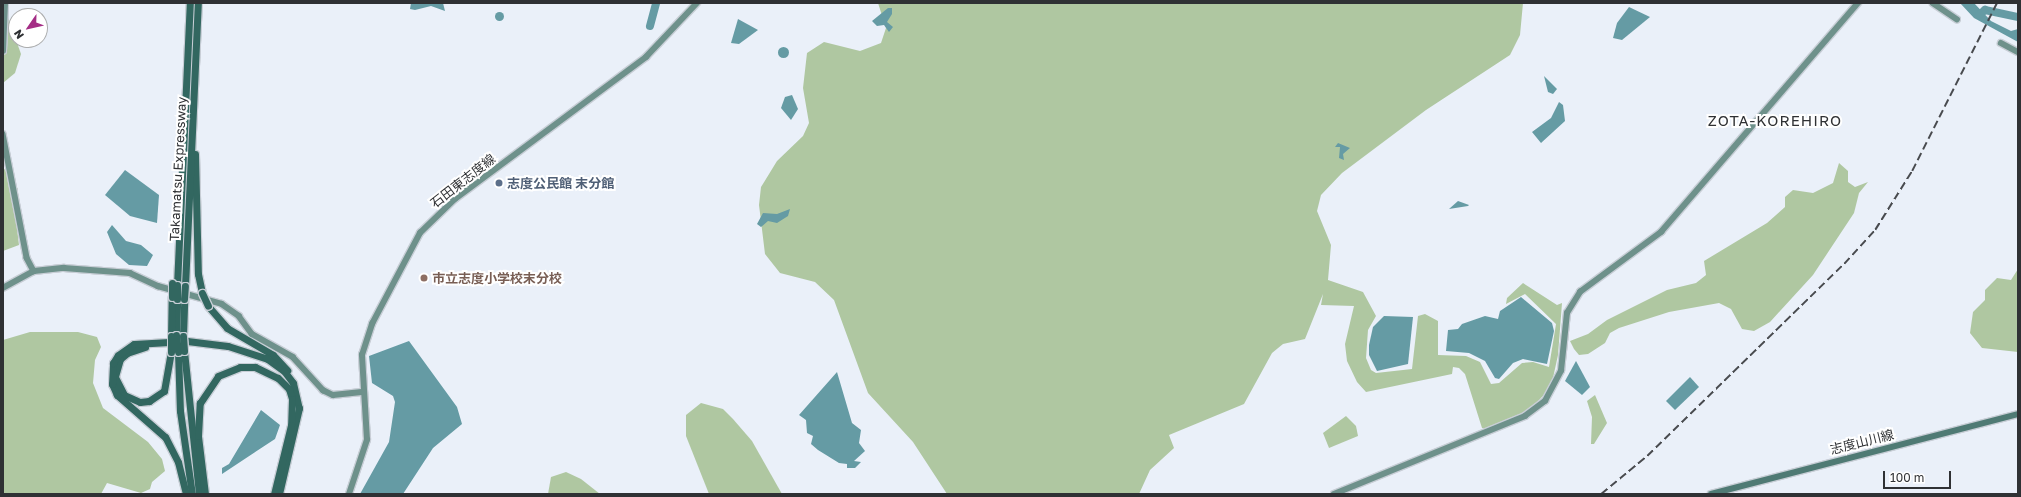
<!DOCTYPE html>
<meta charset="utf-8">
<style>
body{margin:0}
#map{position:relative;width:2021px;height:497px;overflow:hidden;background:#eaf0f9;font-family:"Golos Text","Noto Sans JP",sans-serif}
div>[style]{position:absolute}
.green>*{inset:0;background:#afc7a1}
.water>*{inset:0;background:#659ba4}
.round{border-radius:50%}
.river>*{height:8px;margin:-4px;padding:0 4px;transform-origin:4px;border-radius:4px;background:#659ba4}
.roads{filter:drop-shadow(1px 0 #c8ced6) drop-shadow(-1px 0 #c8ced6) drop-shadow(0 1px #c8ced6) drop-shadow(0 -1px #c8ced6)}
.secondary>*{height:5.5px;margin:-2.75px;padding:0 2.75px;transform-origin:2.75px;border-radius:2.75px;background:#6e918b}
.primary>*{height:6px;margin:-3px;padding:0 3px;transform-origin:3px;border-radius:3px;background:#4f7a74}
.highway>*{height:7px;margin:-3.5px;padding:0 3.5px;transform-origin:3.5px;border-radius:3.5px;background:#326760}
.rail>*{height:1.5px;margin-top:-0.75px;transform-origin:0;background:repeating-linear-gradient(90deg,#484a4e 0 8px,transparent 0 12px)}
.bridges{filter:drop-shadow(1px 0 #c8ced6) drop-shadow(-1px 0 #c8ced6) drop-shadow(0 1px #c8ced6) drop-shadow(0 -1px #c8ced6)}
.highway-bridge>*{height:7px;margin:-3.5px;padding:0 3.5px;transform-origin:3.5px;border-radius:3.5px;background:#326760}
.dots>*{width:11px;height:11px;translate:-50% -50%;box-sizing:border-box;border:2px solid #fff;border-radius:50%}
span{translate:-50% -50%;white-space:nowrap;text-align:center;line-height:1.15;-webkit-text-stroke:4px #fff;paint-order:stroke}
.street-label{font-size:13px;color:#2f3134}
.service-label{font-size:13px;color:#4e5e75;font-weight:700}
.left{translate:0 -50%;text-align:left}
.education-label{font-size:13px;color:#785e54;font-weight:700}
.quarter-label{font-size:15px;color:#2f3134;letter-spacing:1px}
.frame{position:absolute;inset:0;border:4px solid #2f3134;pointer-events:none}
.north{position:absolute;left:8px;top:8px;width:40px;height:40px;box-sizing:border-box;background:#fff;border:1px solid #acadae;border-radius:50%;rotate:236deg;font-size:11px;font-weight:700;line-height:16px;text-align:center;color:#2f3134}
.north::after{content:'';display:block;margin:auto;width:14px;height:18px;background:#a42d85;clip-path:polygon(50% 0,100% 100%,50% 72%,0 100%)}
.scale{position:absolute;left:1883px;top:471px;width:68px;height:18px;box-sizing:border-box;border:2px solid #2f3134;border-top:0;padding-left:5px;font-size:12px;line-height:14px;white-space:nowrap;color:#2f3134;-webkit-text-stroke:3px #fff;paint-order:stroke}
</style>
<div id="map">
<div class="green">
<i style="clip-path:polygon(3px 3px,21px 54px,15px 73px,3px 83px)"></i>
<i style="clip-path:polygon(878px 3px,1523px 3px,1520px 35px,1510px 55px,1426px 110px,1342px 173px,1321px 195px,1317px 211px,1331px 245px,1328px 280px,1363px 292px,1376px 316px,1368px 330px,1366px 358px,1371px 370px,1376px 373px,1412px 369px,1418px 316px,1425px 314px,1438px 321px,1438px 355px,1466px 356px,1480px 362px,1491px 384px,1499px 383px,1522px 363px,1533px 362px,1549px 367px,1556px 324px,1525px 294px,1506px 304px,1507px 298px,1523px 283px,1557px 305px,1562px 303px,1558px 355px,1551px 387px,1530px 410px,1486px 429px,1482px 428px,1465px 374px,1459px 368px,1453px 367px,1452px 374px,1366px 392px,1357px 382px,1347px 361px,1345px 344px,1354px 306px,1321px 305px,1323px 294px,1305px 339px,1283px 344px,1272px 353px,1244px 404px,1169px 435px,1174px 448px,1150px 470px,1139px 494px,947px 494px,913px 442px,868px 393px,834px 300px,815px 282px,780px 273px,765px 254px,759px 205px,761px 187px,777px 161px,803px 136px,809px 123px,803px 88px,807px 53px,824px 42px,860px 51px,881px 43px,886px 28px)"></i>
<i style="clip-path:polygon(1839px 163px,1848px 171px,1848px 182px,1855px 187px,1868px 182px,1859px 193px,1854px 213px,1813px 275px,1770px 322px,1754px 331px,1742px 329px,1731px 309px,1719px 303px,1669px 312px,1619px 328px,1610px 333px,1605px 343px,1588px 354px,1579px 355px,1574px 349px,1570px 341px,1588px 334px,1607px 320px,1667px 290px,1696px 283px,1706px 275px,1704px 261px,1767px 223px,1785px 207px,1785px 197px,1793px 190px,1813px 193px,1833px 183px)"></i>
<i style="clip-path:polygon(3px 167px,18px 189px,14px 204px,19px 245px,3px 251px)"></i>
<i style="clip-path:polygon(2018px 269px,2018px 352px,1982px 348px,1970px 333px,1973px 312px,1985px 300px,1985px 290px,1997px 278px,2011px 280px)"></i>
<i style="clip-path:polygon(30px 332px,78px 332px,97px 337px,101px 347px,95px 360px,93px 383px,103px 408px,148px 442px,162px 459px,165px 471px,152px 482px,150px 489px,141px 493px,107px 483px,101px 494px,3px 494px,3px 340px)"></i>
<i style="clip-path:polygon(1595px 395px,1607px 423px,1594px 444px,1591px 444px,1592px 417px,1587px 401px)"></i>
<i style="clip-path:polygon(701px 403px,723px 409px,733px 419px,752px 441px,782px 494px,709px 494px,686px 436px,686px 415px)"></i>
<i style="clip-path:polygon(1346px 416px,1356px 426px,1358px 436px,1329px 448px,1323px 433px)"></i>
<i style="clip-path:polygon(566px 472px,581px 479px,600px 494px,548px 494px,551px 477px)"></i>
</div>
<div class="water">
<i style="clip-path:polygon(411px 3px,443px 3px,445px 11px,431px 6px,415px 10px,410px 9px)"></i>
<i style="clip-path:polygon(1960px 3px,1974px 3px,1991px 21px,2011px 31px,2018px 29px,2018px 42px,1974px 18px)"></i>
<i style="clip-path:polygon(1629px 7px,1650px 17px,1622px 40px,1613px 38px,1617px 23px)"></i>
<i style="clip-path:polygon(888px 8px,892px 8px,892px 14px,887px 22px,893px 27px,889px 32px,884px 25px,877px 26px,872px 21px)"></i>
<i class="round" style="left:494.5px;top:11.5px;width:9px;height:9px"></i>
<i style="clip-path:polygon(738px 19px,758px 30px,739px 44px,731px 43px)"></i>
<i class="round" style="left:777.5px;top:46.5px;width:11px;height:11px"></i>
<i style="clip-path:polygon(1544px 76px,1557px 89px,1553px 94px,1548px 92px)"></i>
<i style="clip-path:polygon(792px 95px,798px 109px,791px 120px,781px 108px,785px 97px)"></i>
<i style="clip-path:polygon(1559px 102px,1563px 105px,1565px 121px,1541px 143px,1532px 132px,1551px 118px)"></i>
<i style="clip-path:polygon(1338px 143px,1350px 148px,1343px 154px,1344px 160px,1339px 158px,1340px 147px,1335px 147px)"></i>
<i style="clip-path:polygon(125px 170px,159px 195px,157px 223px,130px 216px,105px 195px)"></i>
<i style="clip-path:polygon(1458px 201px,1469px 205px,1468px 206px,1449px 209px)"></i>
<i style="clip-path:polygon(790px 209px,788px 216px,777px 223px,768px 221px,761px 227px,757px 224px,763px 213px,777px 214px)"></i>
<i style="clip-path:polygon(112px 225px,126px 241px,141px 245px,153px 255px,147px 266px,129px 265px,116px 254px,107px 232px)"></i>
<i style="clip-path:polygon(1521px 297px,1552px 323px,1554px 331px,1547px 364px,1523px 359px,1513px 363px,1499px 379px,1495px 378px,1485px 361px,1469px 353px,1446px 351px,1448px 330px,1458px 329px,1462px 324px,1485px 316px,1498px 319px,1500px 311px)"></i>
<i style="clip-path:polygon(1384px 316px,1413px 317px,1408px 364px,1377px 371px,1369px 355px,1369px 345px,1373px 327px)"></i>
<i style="clip-path:polygon(409px 341px,457px 407px,462px 424px,433px 448px,403px 494px,360px 494px,389px 442px,395px 402px,393px 396px,372px 383px,369px 356px)"></i>
<i style="clip-path:polygon(1576px 361px,1590px 387px,1582px 395px,1565px 381px)"></i>
<i style="clip-path:polygon(837px 372px,852px 423px,861px 430px,859px 443px,865px 451px,854px 461px,861px 462px,855px 468px,847px 468px,847px 464px,839px 463px,818px 450px,811px 444px,813px 436px,807px 433px,806px 420px,799px 415px)"></i>
<i style="clip-path:polygon(1690px 377px,1699px 387px,1675px 410px,1666px 401px)"></i>
<i style="clip-path:polygon(261px 410px,280px 425px,275px 439px,222px 474px,222px 468px,229px 464px)"></i>
</div>
<div class="river">
<i style="left:1979px;top:15px;width:8px;rotate:-40deg"></i>
<i style="left:1985px;top:10px;width:34px;rotate:12deg"></i>
<i style="left:650px;top:26px;width:24px;rotate:-75deg"></i>
</div>
<div class="roads">
<div class="secondary">
<i style="left:1933px;top:3px;width:29px;rotate:34deg"></i>
<i style="left:2001px;top:43px;width:19px;rotate:28deg"></i>
<i style="left:3px;top:51px;width:48px;rotate:-87.6deg"></i>
<i style="left:3px;top:134px;width:126px;rotate:79deg"></i>
<i style="left:27px;top:258px;width:15px;rotate:62deg"></i>
<i style="left:34px;top:271px;width:30px;rotate:-6deg"></i>
<i style="left:64px;top:268px;width:66px;rotate:4.3deg"></i>
<i style="left:130px;top:273px;width:31px;rotate:25deg"></i>
<i style="left:158px;top:286px;width:66px;rotate:15.7deg"></i>
<i style="left:222px;top:304px;width:21px;rotate:35deg"></i>
<i style="left:239px;top:316px;width:22px;rotate:54deg"></i>
<i style="left:252px;top:334px;width:47px;rotate:29.3deg"></i>
<i style="left:293px;top:357px;width:45px;rotate:47.7deg"></i>
<i style="left:323px;top:390px;width:11px;rotate:27deg"></i>
<i style="left:333px;top:395px;width:31px;rotate:-6deg"></i>
<i style="left:3px;top:288px;width:35px;rotate:-29deg"></i>
<i style="left:349px;top:494px;width:57px;rotate:-71.6deg"></i>
<i style="left:367px;top:440px;width:85px;rotate:-93.4deg"></i>
<i style="left:362px;top:355px;width:33px;rotate:-72deg"></i>
<i style="left:372px;top:324px;width:103px;rotate:-62.2deg"></i>
<i style="left:420px;top:233px;width:49px;rotate:-44.2deg"></i>
<i style="left:455px;top:199px;width:238px;rotate:-36.6deg"></i>
<i style="left:646px;top:57px;width:74px;rotate:-46.6deg"></i>
<i style="left:1334px;top:494px;width:206px;rotate:-22.2deg"></i>
<i style="left:1525px;top:416px;width:25px;rotate:-37deg"></i>
<i style="left:1545px;top:401px;width:34px;rotate:-62deg"></i>
<i style="left:1561px;top:371px;width:58px;rotate:-84.1deg"></i>
<i style="left:1567px;top:313px;width:25px;rotate:-58deg"></i>
<i style="left:1580px;top:292px;width:101px;rotate:-36.5deg"></i>
<i style="left:1661px;top:232px;width:302px;rotate:-49.3deg"></i>
</div>
<div class="primary">
<i style="left:1711px;top:494px;width:317px;rotate:-14.6deg"></i>
</div>
<div class="highway">
<i style="left:195px;top:154px;width:120px;rotate:88.6deg"></i>
<i style="left:198px;top:274px;width:19px;rotate:78deg"></i>
<i style="left:177px;top:285px;width:282px;rotate:-87.4deg"></i>
<i style="left:185px;top:286px;width:283px;rotate:-87.4deg"></i>
<i style="left:208px;top:306px;width:29px;rotate:49deg"></i>
<i style="left:227px;top:328px;width:53px;rotate:30.4deg"></i>
<i style="left:273px;top:355px;width:21px;rotate:47deg"></i>
<i style="left:176px;top:335px;width:36px;rotate:-88deg"></i>
<i style="left:171px;top:336px;width:39px;rotate:-89deg"></i>
<i style="left:183px;top:336px;width:37px;rotate:-88deg"></i>
<i style="left:145px;top:347px;width:19px;rotate:162deg"></i>
<i style="left:127px;top:353px;width:9px;rotate:139deg"></i>
<i style="left:120px;top:359px;width:19px;rotate:106deg"></i>
<i style="left:115px;top:377px;width:20px;rotate:63deg"></i>
<i style="left:124px;top:395px;width:17px;rotate:24deg"></i>
<i style="left:140px;top:402px;width:9px;rotate:-6deg"></i>
<i style="left:149px;top:401px;width:18px;rotate:-34deg"></i>
<i style="left:164px;top:391px;width:40px;rotate:-80deg"></i>
<i style="left:184px;top:351px;width:144px;rotate:84deg"></i>
<i style="left:178px;top:352px;width:59px;rotate:88.1deg"></i>
<i style="left:180px;top:411px;width:84px;rotate:81.8deg"></i>
<i style="left:186px;top:494px;width:33px;rotate:-104deg"></i>
<i style="left:178px;top:462px;width:28px;rotate:-117deg"></i>
<i style="left:165px;top:437px;width:64px;rotate:-138.8deg"></i>
<i style="left:117px;top:395px;width:12px;rotate:-114deg"></i>
<i style="left:112px;top:384px;width:21px;rotate:-87deg"></i>
<i style="left:113px;top:363px;width:9px;rotate:-58deg"></i>
<i style="left:118px;top:355px;width:19px;rotate:-35deg"></i>
<i style="left:134px;top:344px;width:53px;rotate:-3.2deg"></i>
<i style="left:187px;top:341px;width:41px;rotate:7deg"></i>
<i style="left:228px;top:346px;width:40px;rotate:18deg"></i>
<i style="left:266px;top:358px;width:22px;rotate:36deg"></i>
<i style="left:284px;top:371px;width:15px;rotate:53deg"></i>
<i style="left:293px;top:383px;width:26px;rotate:77deg"></i>
<i style="left:299px;top:408px;width:88px;rotate:103.1deg"></i>
<i style="left:205px;top:494px;width:58px;rotate:-96.9deg"></i>
<i style="left:198px;top:436px;width:33px;rotate:-87deg"></i>
<i style="left:200px;top:403px;width:32px;rotate:-56deg"></i>
<i style="left:218px;top:376px;width:24px;rotate:-22deg"></i>
<i style="left:240px;top:367px;width:15px"></i>
<i style="left:255px;top:367px;width:25px;rotate:26deg"></i>
<i style="left:278px;top:378px;width:16px;rotate:45deg"></i>
<i style="left:289px;top:389px;width:10px;rotate:73deg"></i>
<i style="left:292px;top:399px;width:26px;rotate:92deg"></i>
<i style="left:291px;top:425px;width:71px;rotate:103.8deg"></i>
</div>
</div>
<div class="rail">
<i style="left:1601px;top:494px;width:60px;rotate:-39.6deg"></i>
<i style="left:1647px;top:456px;width:275px;rotate:-44.3deg"></i>
<i style="left:1844px;top:264px;width:46px;rotate:-47.6deg"></i>
<i style="left:1875px;top:230px;width:70px;rotate:-57.9deg"></i>
<i style="left:1912px;top:171px;width:188px;rotate:-63.2deg"></i>
</div>
<div class="bridges">
<div class="highway-bridge">
<i style="left:202px;top:293px;width:14px;rotate:65deg"></i>
<i style="left:172px;top:297px;width:14px;rotate:-90deg"></i>
<i style="left:177px;top:299px;width:14px;rotate:-90deg"></i>
<i style="left:184px;top:299px;width:13px;rotate:-86deg"></i>
<i style="left:176px;top:335px;width:17px;rotate:83deg"></i>
<i style="left:171px;top:336px;width:16px;rotate:90deg"></i>
<i style="left:183px;top:336px;width:15px;rotate:86deg"></i>
</div>
</div>
<div class="dots">
<i style="left:499px;top:183px;background:#5c6f8a"></i>
<i style="left:424px;top:278px;background:#8d6e63"></i>
</div>
<div class="street-label">
<span style="left:178px;top:169px;rotate:-87deg">Takamatsu Expressway</span>
<span style="left:463px;top:181px;rotate:-38deg">石田東志度線</span>
<span style="left:1862px;top:442px;rotate:-14deg">志度山川線</span>
</div>
<div class="service-label">
<span class="left" style="left:507px;top:183px">志度公民館 末分館</span>
</div>
<div class="education-label">
<span class="left" style="left:432px;top:278px">市立志度小学校末分校</span>
</div>
<div class="quarter-label">
<span style="left:1775px;top:121px">ZOTA-KOREHIRO</span>
</div>
<div class="frame"></div>
<div class="north">N</div>
<div class="scale">100 m</div>
</div>
